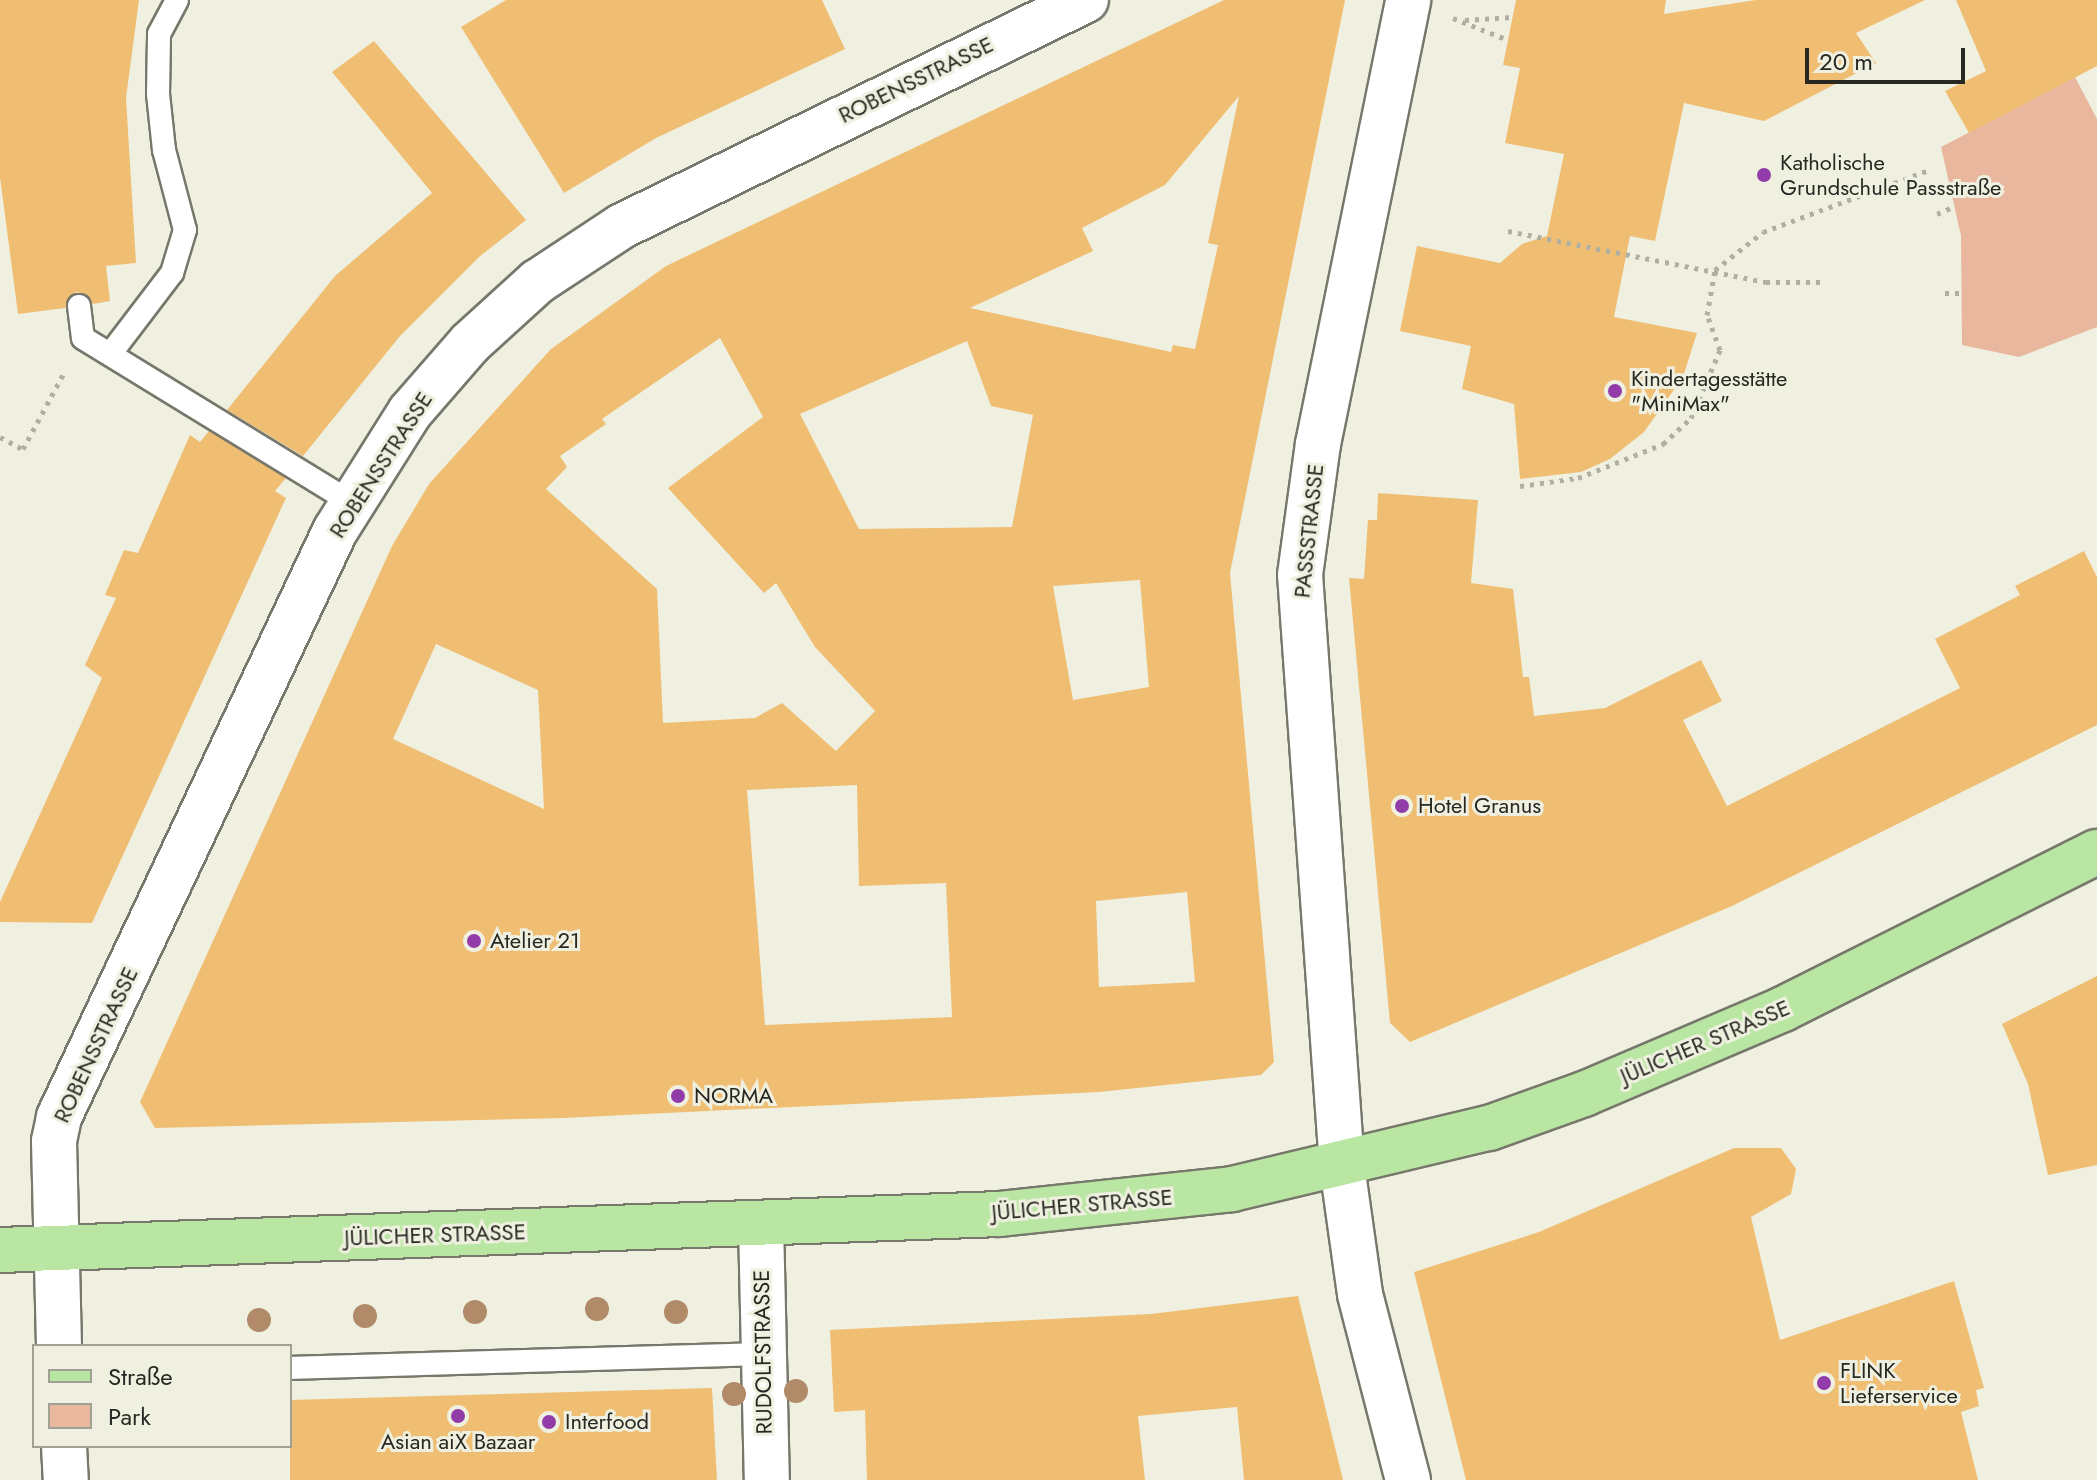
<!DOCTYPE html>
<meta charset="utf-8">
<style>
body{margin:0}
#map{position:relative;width:2097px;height:1480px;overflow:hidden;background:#f0f0e1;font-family:Jost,sans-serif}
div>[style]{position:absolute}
.green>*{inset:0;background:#e9b79e}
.building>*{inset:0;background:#efbe73}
.path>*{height:5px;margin-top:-2.5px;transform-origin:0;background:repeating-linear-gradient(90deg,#afafa3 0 4px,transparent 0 10px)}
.roads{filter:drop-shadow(2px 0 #77776b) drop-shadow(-2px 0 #77776b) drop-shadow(0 2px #77776b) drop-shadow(0 -2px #77776b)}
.service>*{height:22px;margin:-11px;padding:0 11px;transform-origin:11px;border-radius:11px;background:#fff}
.minor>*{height:44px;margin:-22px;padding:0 22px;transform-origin:22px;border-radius:22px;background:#fff}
.primary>*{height:44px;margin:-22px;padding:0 22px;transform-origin:22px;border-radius:22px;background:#b9e7a3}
.trees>*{width:24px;height:24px;margin:-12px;border-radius:50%;background:#b08a69}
.dots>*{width:22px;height:22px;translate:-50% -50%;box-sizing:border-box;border:4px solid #f0f0e1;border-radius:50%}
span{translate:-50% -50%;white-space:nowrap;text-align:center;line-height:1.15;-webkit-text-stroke:6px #f0f0e1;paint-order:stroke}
.street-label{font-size:22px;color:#282823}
.poi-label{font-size:22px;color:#282823}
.left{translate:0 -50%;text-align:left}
.legend{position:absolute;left:32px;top:1344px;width:260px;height:104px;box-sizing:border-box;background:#f0f0e1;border:2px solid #a0a095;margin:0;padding:10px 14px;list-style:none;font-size:24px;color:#282823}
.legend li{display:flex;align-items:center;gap:16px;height:40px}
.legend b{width:40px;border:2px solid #a0a095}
.scale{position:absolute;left:1805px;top:48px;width:160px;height:36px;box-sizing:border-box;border:4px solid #282823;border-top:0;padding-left:10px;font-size:24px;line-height:28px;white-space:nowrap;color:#282823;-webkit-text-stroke:6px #f0f0e1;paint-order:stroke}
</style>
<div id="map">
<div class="green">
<i style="clip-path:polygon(2075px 77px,2097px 119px,2097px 327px,2019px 357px,1962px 345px,1961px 236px,1941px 147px)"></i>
</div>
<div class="building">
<i style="clip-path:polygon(0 0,139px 0,126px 98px,136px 263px,106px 266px,110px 301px,93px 304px,85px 294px,76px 292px,65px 308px,18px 314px,0 177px)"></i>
<i style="clip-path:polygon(506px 0,822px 0,845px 49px,656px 138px,564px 193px,461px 27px)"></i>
<i style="clip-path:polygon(evenodd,1224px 0,1345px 0,1230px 573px,1274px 1062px,1261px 1075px,1099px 1092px,564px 1118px,155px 1128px,140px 1102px,392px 546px,429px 484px,551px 349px,666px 266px,1224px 0,1239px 96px,1208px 243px,1218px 245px,1195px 349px,1173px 345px,1171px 352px,970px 308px,1093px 251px,1082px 228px,1165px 185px,1239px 96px,1224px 0,720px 338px,763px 417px,668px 488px,764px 593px,776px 583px,815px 647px,875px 711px,836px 751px,782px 703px,755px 718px,663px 723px,657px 589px,546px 489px,567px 467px,560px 456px,606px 424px,602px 419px,720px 338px,1224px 0,967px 341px,991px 406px,1033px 415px,1012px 527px,859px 529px,800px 414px,967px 341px,1224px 0,1140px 580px,1149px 687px,1073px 700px,1053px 586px,1140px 580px,1224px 0,436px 644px,538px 690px,544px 809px,393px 739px,436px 644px,1224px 0,857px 785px,859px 886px,946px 883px,952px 1017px,765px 1025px,747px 790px,857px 785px,1224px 0,1187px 892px,1195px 982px,1099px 987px,1096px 901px,1187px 892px)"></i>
<i style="clip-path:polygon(1516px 0,1666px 0,1664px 14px,1756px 0,1925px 0,1856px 33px,1876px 63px,1764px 121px,1684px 103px,1655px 241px,1630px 236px,1614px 317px,1697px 333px,1683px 377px,1644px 432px,1610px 459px,1581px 472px,1520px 479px,1514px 404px,1462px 389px,1471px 346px,1400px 331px,1417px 246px,1500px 263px,1522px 244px,1547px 236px,1564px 154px,1505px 143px,1520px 68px,1503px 65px)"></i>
<i style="clip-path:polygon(1956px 0,2097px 0,2097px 66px,1969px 133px,1945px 91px,1986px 71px)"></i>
<i style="clip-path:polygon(374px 41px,526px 220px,479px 257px,400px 336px,303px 456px,227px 410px,335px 276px,432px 193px,332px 72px)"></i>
<i style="clip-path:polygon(209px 431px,286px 478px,275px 491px,286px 498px,92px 923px,0 922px,0 902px,102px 678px,85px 665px,116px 598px,105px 595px,124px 550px,138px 553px,190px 435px,200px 442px)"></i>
<i style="clip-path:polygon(1378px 493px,1478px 500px,1471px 583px,1513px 589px,1523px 677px,1529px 677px,1534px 716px,1605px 708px,1701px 660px,1722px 701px,1683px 720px,1727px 806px,1960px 688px,1935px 639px,2020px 595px,2015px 586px,2084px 551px,2097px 577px,2097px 725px,1732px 906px,1410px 1042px,1390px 1023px,1349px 578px,1364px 579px,1368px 520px,1377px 520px)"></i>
<i style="clip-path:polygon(2097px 976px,2097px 1165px,2048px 1175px,2028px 1084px,2002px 1024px)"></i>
<i style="clip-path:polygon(1734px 1148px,1781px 1148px,1796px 1169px,1791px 1194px,1751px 1217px,1780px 1340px,1954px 1281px,1984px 1388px,1976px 1390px,1979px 1406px,1961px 1412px,1978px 1480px,1466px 1480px,1414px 1272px,1539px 1232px)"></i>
<i style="clip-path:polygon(1298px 1296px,1343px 1480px,1244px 1480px,1237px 1407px,1138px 1416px,1145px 1480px,867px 1480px,865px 1410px,834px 1412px,830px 1330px,1151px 1314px)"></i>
<i style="clip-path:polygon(712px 1388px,717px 1480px,290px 1480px,290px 1400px)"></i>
</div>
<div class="path">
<i style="left:1453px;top:18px;width:59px;rotate:21.8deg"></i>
<i style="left:1465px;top:20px;width:47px;rotate:-3.7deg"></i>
<i style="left:1937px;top:214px;width:20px;rotate:-24deg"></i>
<i style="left:1508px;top:231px;width:263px;rotate:11.2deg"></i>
<i style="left:1766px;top:282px;width:60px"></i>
<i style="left:1945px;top:293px;width:19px"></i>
<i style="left:0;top:437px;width:26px;rotate:28deg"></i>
<i style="left:23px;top:449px;width:89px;rotate:-61.7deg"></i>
<i style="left:1520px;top:486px;width:59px;rotate:-7.9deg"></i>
<i style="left:1578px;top:478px;width:92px;rotate:-21.8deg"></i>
<i style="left:1663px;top:444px;width:38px;rotate:-43deg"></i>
<i style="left:1691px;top:418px;width:74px;rotate:-66.9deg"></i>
<i style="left:1720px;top:350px;width:37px;rotate:-110deg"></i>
<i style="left:1707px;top:315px;width:46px;rotate:-79.9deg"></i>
<i style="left:1715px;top:270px;width:61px;rotate:-38.4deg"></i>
<i style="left:1763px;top:232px;width:177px;rotate:-20.5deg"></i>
</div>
<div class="roads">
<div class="service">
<i style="left:79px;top:306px;width:32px;rotate:83deg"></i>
<i style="left:83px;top:338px;width:314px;rotate:31.5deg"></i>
<i style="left:111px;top:353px;width:101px;rotate:-52.7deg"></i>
<i style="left:172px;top:273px;width:45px;rotate:-73.2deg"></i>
<i style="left:185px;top:230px;width:83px;rotate:-104.7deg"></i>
<i style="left:164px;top:150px;width:56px;rotate:-96.1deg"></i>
<i style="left:158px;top:94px;width:60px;rotate:-89deg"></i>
<i style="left:159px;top:34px;width:38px;rotate:-62deg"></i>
<i style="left:290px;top:1368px;width:471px;rotate:-1.7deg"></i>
</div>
<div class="minor">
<i style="left:761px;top:1223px;width:257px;rotate:88.7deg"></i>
<i style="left:59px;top:1346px;width:205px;rotate:-91.4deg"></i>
<i style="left:54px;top:1141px;width:25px;rotate:-78deg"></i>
<i style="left:59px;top:1117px;width:648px;rotate:-64.78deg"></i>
<i style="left:335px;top:531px;width:141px;rotate:-57.8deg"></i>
<i style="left:410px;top:412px;width:91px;rotate:-49deg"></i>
<i style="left:470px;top:343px;width:91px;rotate:-42.3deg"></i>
<i style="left:537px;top:282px;width:102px;rotate:-33.4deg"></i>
<i style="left:622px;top:226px;width:516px;rotate:-25.97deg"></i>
<i style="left:64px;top:1446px;width:34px;rotate:87deg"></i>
<i style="left:1408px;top:1480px;width:192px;rotate:-104.5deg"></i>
<i style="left:1360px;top:1294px;width:129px;rotate:-98deg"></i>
<i style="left:1342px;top:1166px;width:592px;rotate:-94.06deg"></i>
<i style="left:1300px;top:575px;width:132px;rotate:-82.2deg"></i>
<i style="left:1318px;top:444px;width:453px;rotate:-78.5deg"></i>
</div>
<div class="primary">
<i style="left:0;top:1250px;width:1000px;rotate:-2.06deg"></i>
<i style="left:999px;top:1214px;width:234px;rotate:-6.1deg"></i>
<i style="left:1232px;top:1189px;width:264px;rotate:-13.4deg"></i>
<i style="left:1489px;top:1128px;width:101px;rotate:-19.7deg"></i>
<i style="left:1584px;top:1094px;width:216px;rotate:-23.1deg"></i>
<i style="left:1783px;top:1009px;width:351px;rotate:-26.6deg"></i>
</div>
</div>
<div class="trees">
<i style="left:597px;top:1309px"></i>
<i style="left:475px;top:1312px"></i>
<i style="left:676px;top:1312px"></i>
<i style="left:365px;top:1316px"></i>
<i style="left:259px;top:1320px"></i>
<i style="left:796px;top:1391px"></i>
<i style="left:734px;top:1394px"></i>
</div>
<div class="dots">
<i style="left:1764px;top:175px;background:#923ca9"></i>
<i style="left:1615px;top:391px;background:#923ca9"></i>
<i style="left:1402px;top:806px;background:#923ca9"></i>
<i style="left:474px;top:941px;background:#923ca9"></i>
<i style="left:678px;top:1096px;background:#923ca9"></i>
<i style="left:1824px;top:1383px;background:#923ca9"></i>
<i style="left:458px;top:1416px;background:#923ca9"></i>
<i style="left:549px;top:1422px;background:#923ca9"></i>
</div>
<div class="street-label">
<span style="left:916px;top:80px;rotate:-26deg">ROBENSSTRASSE</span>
<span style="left:381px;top:465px;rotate:-57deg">ROBENSSTRASSE</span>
<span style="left:1309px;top:531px;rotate:-84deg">PASSSTRASSE</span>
<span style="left:1705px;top:1042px;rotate:-23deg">JÜLICHER STRASSE</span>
<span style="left:96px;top:1045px;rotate:-65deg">ROBENSSTRASSE</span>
<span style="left:1082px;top:1205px;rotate:-5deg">JÜLICHER STRASSE</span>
<span style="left:435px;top:1235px;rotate:-2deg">JÜLICHER STRASSE</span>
<span style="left:763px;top:1352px;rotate:-91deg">RUDOLFSTRASSE</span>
</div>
<div class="poi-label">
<span class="left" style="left:1780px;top:175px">Katholische<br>Grundschule Passstraße</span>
<span class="left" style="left:1631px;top:391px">Kindertagesstätte<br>"MiniMax"</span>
<span class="left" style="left:1418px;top:806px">Hotel Granus</span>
<span class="left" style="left:490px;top:941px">Atelier 21</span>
<span class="left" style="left:694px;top:1096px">NORMA</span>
<span class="left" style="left:1840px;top:1383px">FLINK<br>Lieferservice</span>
<span class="left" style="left:565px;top:1422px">Interfood</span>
<span style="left:458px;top:1442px">Asian aiX Bazaar</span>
</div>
<ul class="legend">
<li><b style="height:10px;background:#b9e7a3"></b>Straße</li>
<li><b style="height:22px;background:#e9b79e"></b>Park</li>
</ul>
<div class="scale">20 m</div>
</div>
